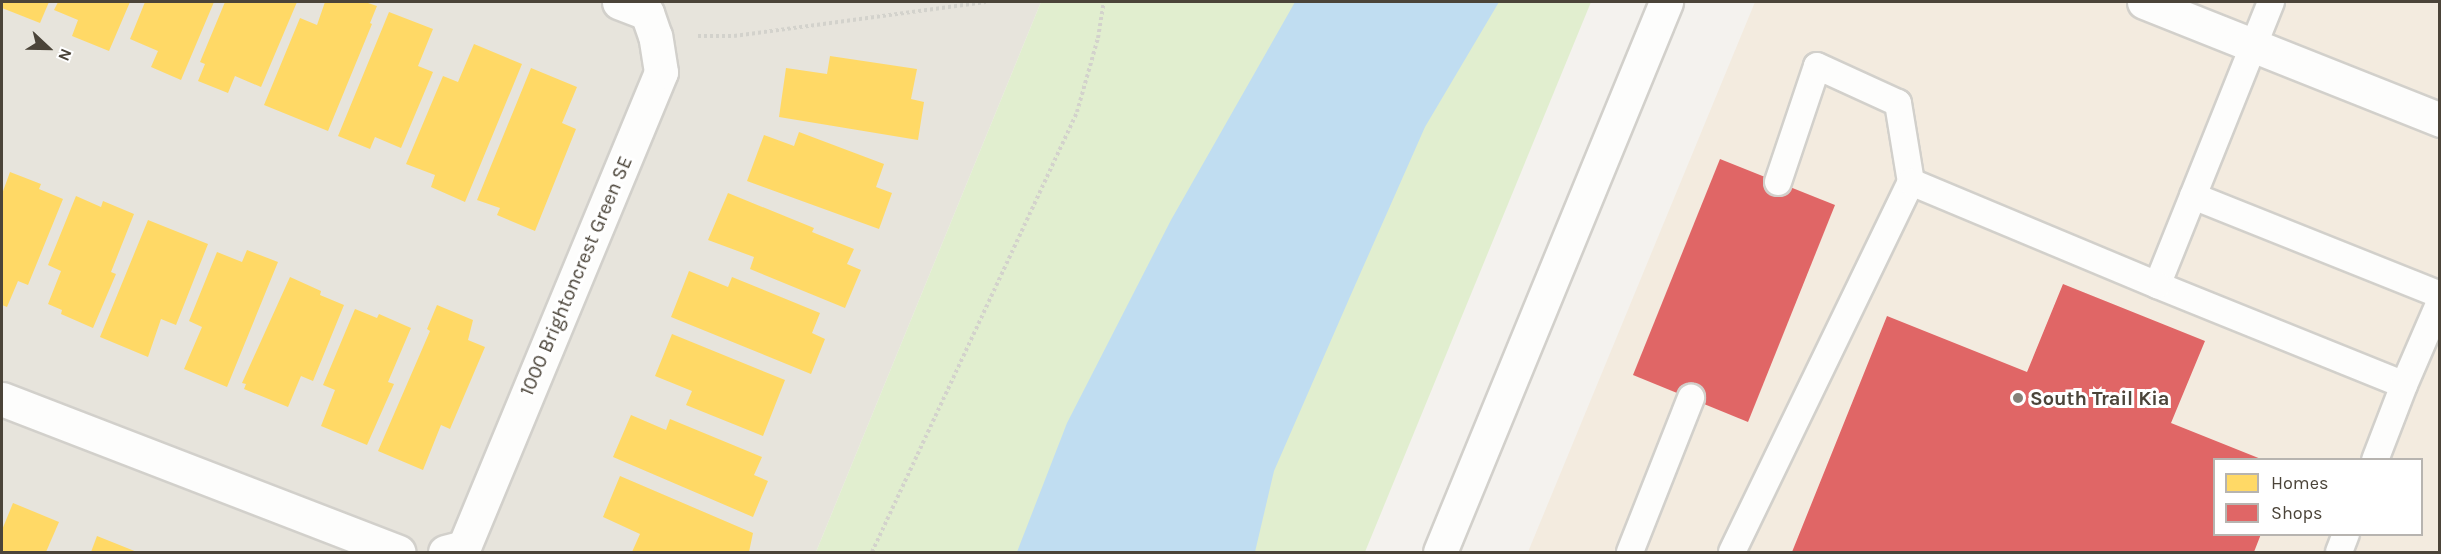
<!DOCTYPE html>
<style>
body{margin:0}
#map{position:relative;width:2441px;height:554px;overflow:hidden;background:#f4f2ee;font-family:Karla,sans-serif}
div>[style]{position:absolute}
.residential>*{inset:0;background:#e7e4dc}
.commercial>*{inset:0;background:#f3ebdf}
.green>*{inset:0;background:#e1eecf}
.water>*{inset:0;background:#c0ddf1}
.homes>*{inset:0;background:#ffd966}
.shops>*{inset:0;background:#e06666}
.path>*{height:4px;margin-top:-2px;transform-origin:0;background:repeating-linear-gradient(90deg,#d3d2cc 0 3px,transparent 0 6px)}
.roads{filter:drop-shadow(2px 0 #d2d0cb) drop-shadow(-2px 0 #d2d0cb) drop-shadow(0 2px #d2d0cb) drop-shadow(0 -2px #d2d0cb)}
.lane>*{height:26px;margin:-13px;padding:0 13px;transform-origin:13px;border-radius:13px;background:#fdfdfc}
.street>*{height:33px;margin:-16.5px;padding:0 16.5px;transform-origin:16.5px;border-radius:16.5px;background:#fdfdfc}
.dots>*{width:16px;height:16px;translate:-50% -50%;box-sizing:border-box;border:3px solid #fff;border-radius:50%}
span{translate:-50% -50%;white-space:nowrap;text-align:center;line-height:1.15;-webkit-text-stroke:6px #fff;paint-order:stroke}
.street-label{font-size:20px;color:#4b4439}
.poi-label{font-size:20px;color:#4b4439;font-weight:700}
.left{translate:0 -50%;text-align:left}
.frame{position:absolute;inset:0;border:3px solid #4b4439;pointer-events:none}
.legend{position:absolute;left:2213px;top:458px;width:210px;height:78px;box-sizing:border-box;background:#fff;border:2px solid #b7b4b0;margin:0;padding:8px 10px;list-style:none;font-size:18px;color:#4b4439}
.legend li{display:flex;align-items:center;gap:12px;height:30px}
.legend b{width:30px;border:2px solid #b7b4b0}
.north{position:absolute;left:18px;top:18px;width:60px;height:60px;-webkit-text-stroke:4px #fff;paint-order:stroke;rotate:112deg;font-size:16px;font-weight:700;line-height:24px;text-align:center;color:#4b4439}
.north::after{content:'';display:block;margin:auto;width:21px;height:27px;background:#4b4439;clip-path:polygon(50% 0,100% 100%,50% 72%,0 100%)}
</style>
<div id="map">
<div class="residential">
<i style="clip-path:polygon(2px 2px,1041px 2px,816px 552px,2px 552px)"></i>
</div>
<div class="commercial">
<i style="clip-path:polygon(evenodd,1755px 2px,2439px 2px,2439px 552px,1528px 552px,1755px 2px,2214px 460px,2422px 460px,2422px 534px,2214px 534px,2214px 460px)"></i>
</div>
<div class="green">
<i style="clip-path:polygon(1041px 2px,1591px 2px,1365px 552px,816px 552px)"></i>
</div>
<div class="water">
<i style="clip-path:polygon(1295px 2px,1499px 2px,1425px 127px,1349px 299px,1274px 471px,1255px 552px,1017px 552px,1067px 423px,1171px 220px)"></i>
</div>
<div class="homes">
<i style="clip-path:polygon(2px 2px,49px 2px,40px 23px,2px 8px)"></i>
<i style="clip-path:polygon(58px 2px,130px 2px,109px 51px,72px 36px,78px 20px,54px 10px)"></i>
<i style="clip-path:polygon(145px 2px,214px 2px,181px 80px,151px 67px,158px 51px,130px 39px)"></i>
<i style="clip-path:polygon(225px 2px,297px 2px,261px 87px,235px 76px,228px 93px,198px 81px,205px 64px,200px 62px)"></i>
<i style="clip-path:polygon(325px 2px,365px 2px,377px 6px,370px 23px,372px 24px,328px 131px,264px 105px,300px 18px,317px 25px)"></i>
<i style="clip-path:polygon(389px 12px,433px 29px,418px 66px,433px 72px,401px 148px,375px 137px,370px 149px,338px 136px)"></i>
<i style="clip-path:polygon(474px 44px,522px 64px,465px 202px,431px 187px,435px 175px,406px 164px,443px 76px,458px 82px)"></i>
<i style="clip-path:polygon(830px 56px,917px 69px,911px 99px,924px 102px,918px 140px,779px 117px,786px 68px,827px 74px)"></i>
<i style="clip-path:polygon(531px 68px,577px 87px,562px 123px,576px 129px,535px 231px,497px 215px,500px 208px,477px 200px)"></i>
<i style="clip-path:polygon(799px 132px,884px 164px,876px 187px,892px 193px,879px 229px,747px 181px,764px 135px,794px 146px)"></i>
<i style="clip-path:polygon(10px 172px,41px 184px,39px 189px,63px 199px,28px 285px,18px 281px,7px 307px,2px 305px,2px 194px)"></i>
<i style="clip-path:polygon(728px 193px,814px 228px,812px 232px,854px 249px,847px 264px,861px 270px,845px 308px,750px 269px,754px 257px,708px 240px)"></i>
<i style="clip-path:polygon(76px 196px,101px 207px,103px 201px,134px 214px,111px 272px,116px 274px,93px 328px,61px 314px,62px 310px,48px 304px,61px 271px,48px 265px)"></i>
<i style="clip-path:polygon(148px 220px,208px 244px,176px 325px,161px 319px,148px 357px,100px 337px)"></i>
<i style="clip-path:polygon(247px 250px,278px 262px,227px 387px,184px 369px,202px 327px,189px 321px,217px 252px,242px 262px)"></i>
<i style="clip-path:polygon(689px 271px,728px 287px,732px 277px,820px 313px,812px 333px,825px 339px,811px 374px,671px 317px)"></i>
<i style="clip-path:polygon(290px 277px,321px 291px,320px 295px,344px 305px,313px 381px,301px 376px,288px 407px,244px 389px,246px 384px,242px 383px)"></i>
<i style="clip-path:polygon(437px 305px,473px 320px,468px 340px,485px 347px,450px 429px,441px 425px,423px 470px,378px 451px,430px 331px,427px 329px)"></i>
<i style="clip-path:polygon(355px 309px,377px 318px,379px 314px,411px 328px,388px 382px,394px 384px,367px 445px,321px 426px,335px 390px,323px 385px)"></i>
<i style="clip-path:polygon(672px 334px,785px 380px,763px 436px,686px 405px,692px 391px,655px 376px)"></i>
<i style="clip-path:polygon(631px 415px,666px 430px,670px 419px,762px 457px,754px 475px,768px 481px,753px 517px,613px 457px)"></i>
<i style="clip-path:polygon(620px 476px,753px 533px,749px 552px,632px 552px,640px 534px,603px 517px)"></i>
<i style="clip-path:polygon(13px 503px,59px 522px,46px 552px,2px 552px,2px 530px)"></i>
<i style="clip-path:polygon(97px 536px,137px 552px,91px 552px)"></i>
</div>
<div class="shops">
<i style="clip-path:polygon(1720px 159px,1835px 205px,1748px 422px,1633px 375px)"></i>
<i style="clip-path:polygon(2063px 284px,2205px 341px,2171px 423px,2261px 459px,2214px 460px,2214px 534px,2261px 534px,2254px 552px,1792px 552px,1887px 316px,2027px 372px)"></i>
</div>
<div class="path">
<i style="left:698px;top:36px;width:36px"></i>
<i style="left:734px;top:36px;width:254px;rotate:-7.7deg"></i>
<i style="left:872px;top:552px;width:485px;rotate:-65deg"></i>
<i style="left:1077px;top:112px;width:77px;rotate:-74.2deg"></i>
<i style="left:1098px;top:38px;width:36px;rotate:-81deg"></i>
</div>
<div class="roads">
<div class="lane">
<i style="left:2271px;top:2px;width:305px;rotate:111.9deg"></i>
<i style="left:2157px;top:285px;width:266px;rotate:22deg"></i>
<i style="left:2404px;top:385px;width:80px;rotate:111.1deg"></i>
<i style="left:1778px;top:182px;width:122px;rotate:-71.4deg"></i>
<i style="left:1817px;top:66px;width:89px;rotate:24.6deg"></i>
<i style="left:1898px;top:103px;width:80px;rotate:80.7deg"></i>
<i style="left:2193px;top:196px;width:266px;rotate:21.8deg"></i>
<i style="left:2404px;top:385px;width:90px;rotate:-66.6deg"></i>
<i style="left:1630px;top:552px;width:166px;rotate:-68.4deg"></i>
<i style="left:1732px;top:552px;width:411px;rotate:-64.2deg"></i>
<i style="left:1911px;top:182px;width:267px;rotate:22.7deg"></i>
<i style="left:2339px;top:552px;width:19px;rotate:-69deg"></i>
</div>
<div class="street">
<i style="left:2144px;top:2px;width:319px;rotate:21.7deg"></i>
<i style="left:2px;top:399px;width:425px;rotate:21.1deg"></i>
<i style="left:445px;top:552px;width:20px;rotate:-15deg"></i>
<i style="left:464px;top:547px;width:514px;rotate:-67.47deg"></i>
<i style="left:661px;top:72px;width:36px;rotate:-99deg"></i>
<i style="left:655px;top:36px;width:24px;rotate:-109deg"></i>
<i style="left:647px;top:13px;width:30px;rotate:-159deg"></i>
<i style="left:1440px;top:552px;width:595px;rotate:-67.66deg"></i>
</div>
</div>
<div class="dots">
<i style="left:2018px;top:398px;background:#868178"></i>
</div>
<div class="street-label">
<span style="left:576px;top:276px;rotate:-67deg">1000 Brightoncrest Green SE</span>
</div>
<div class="poi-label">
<span class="left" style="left:2030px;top:398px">South Trail Kia</span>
</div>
<div class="frame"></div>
<ul class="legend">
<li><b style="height:16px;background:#ffd966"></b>Homes</li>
<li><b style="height:16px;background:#e06666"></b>Shops</li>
</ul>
<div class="north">N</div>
</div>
